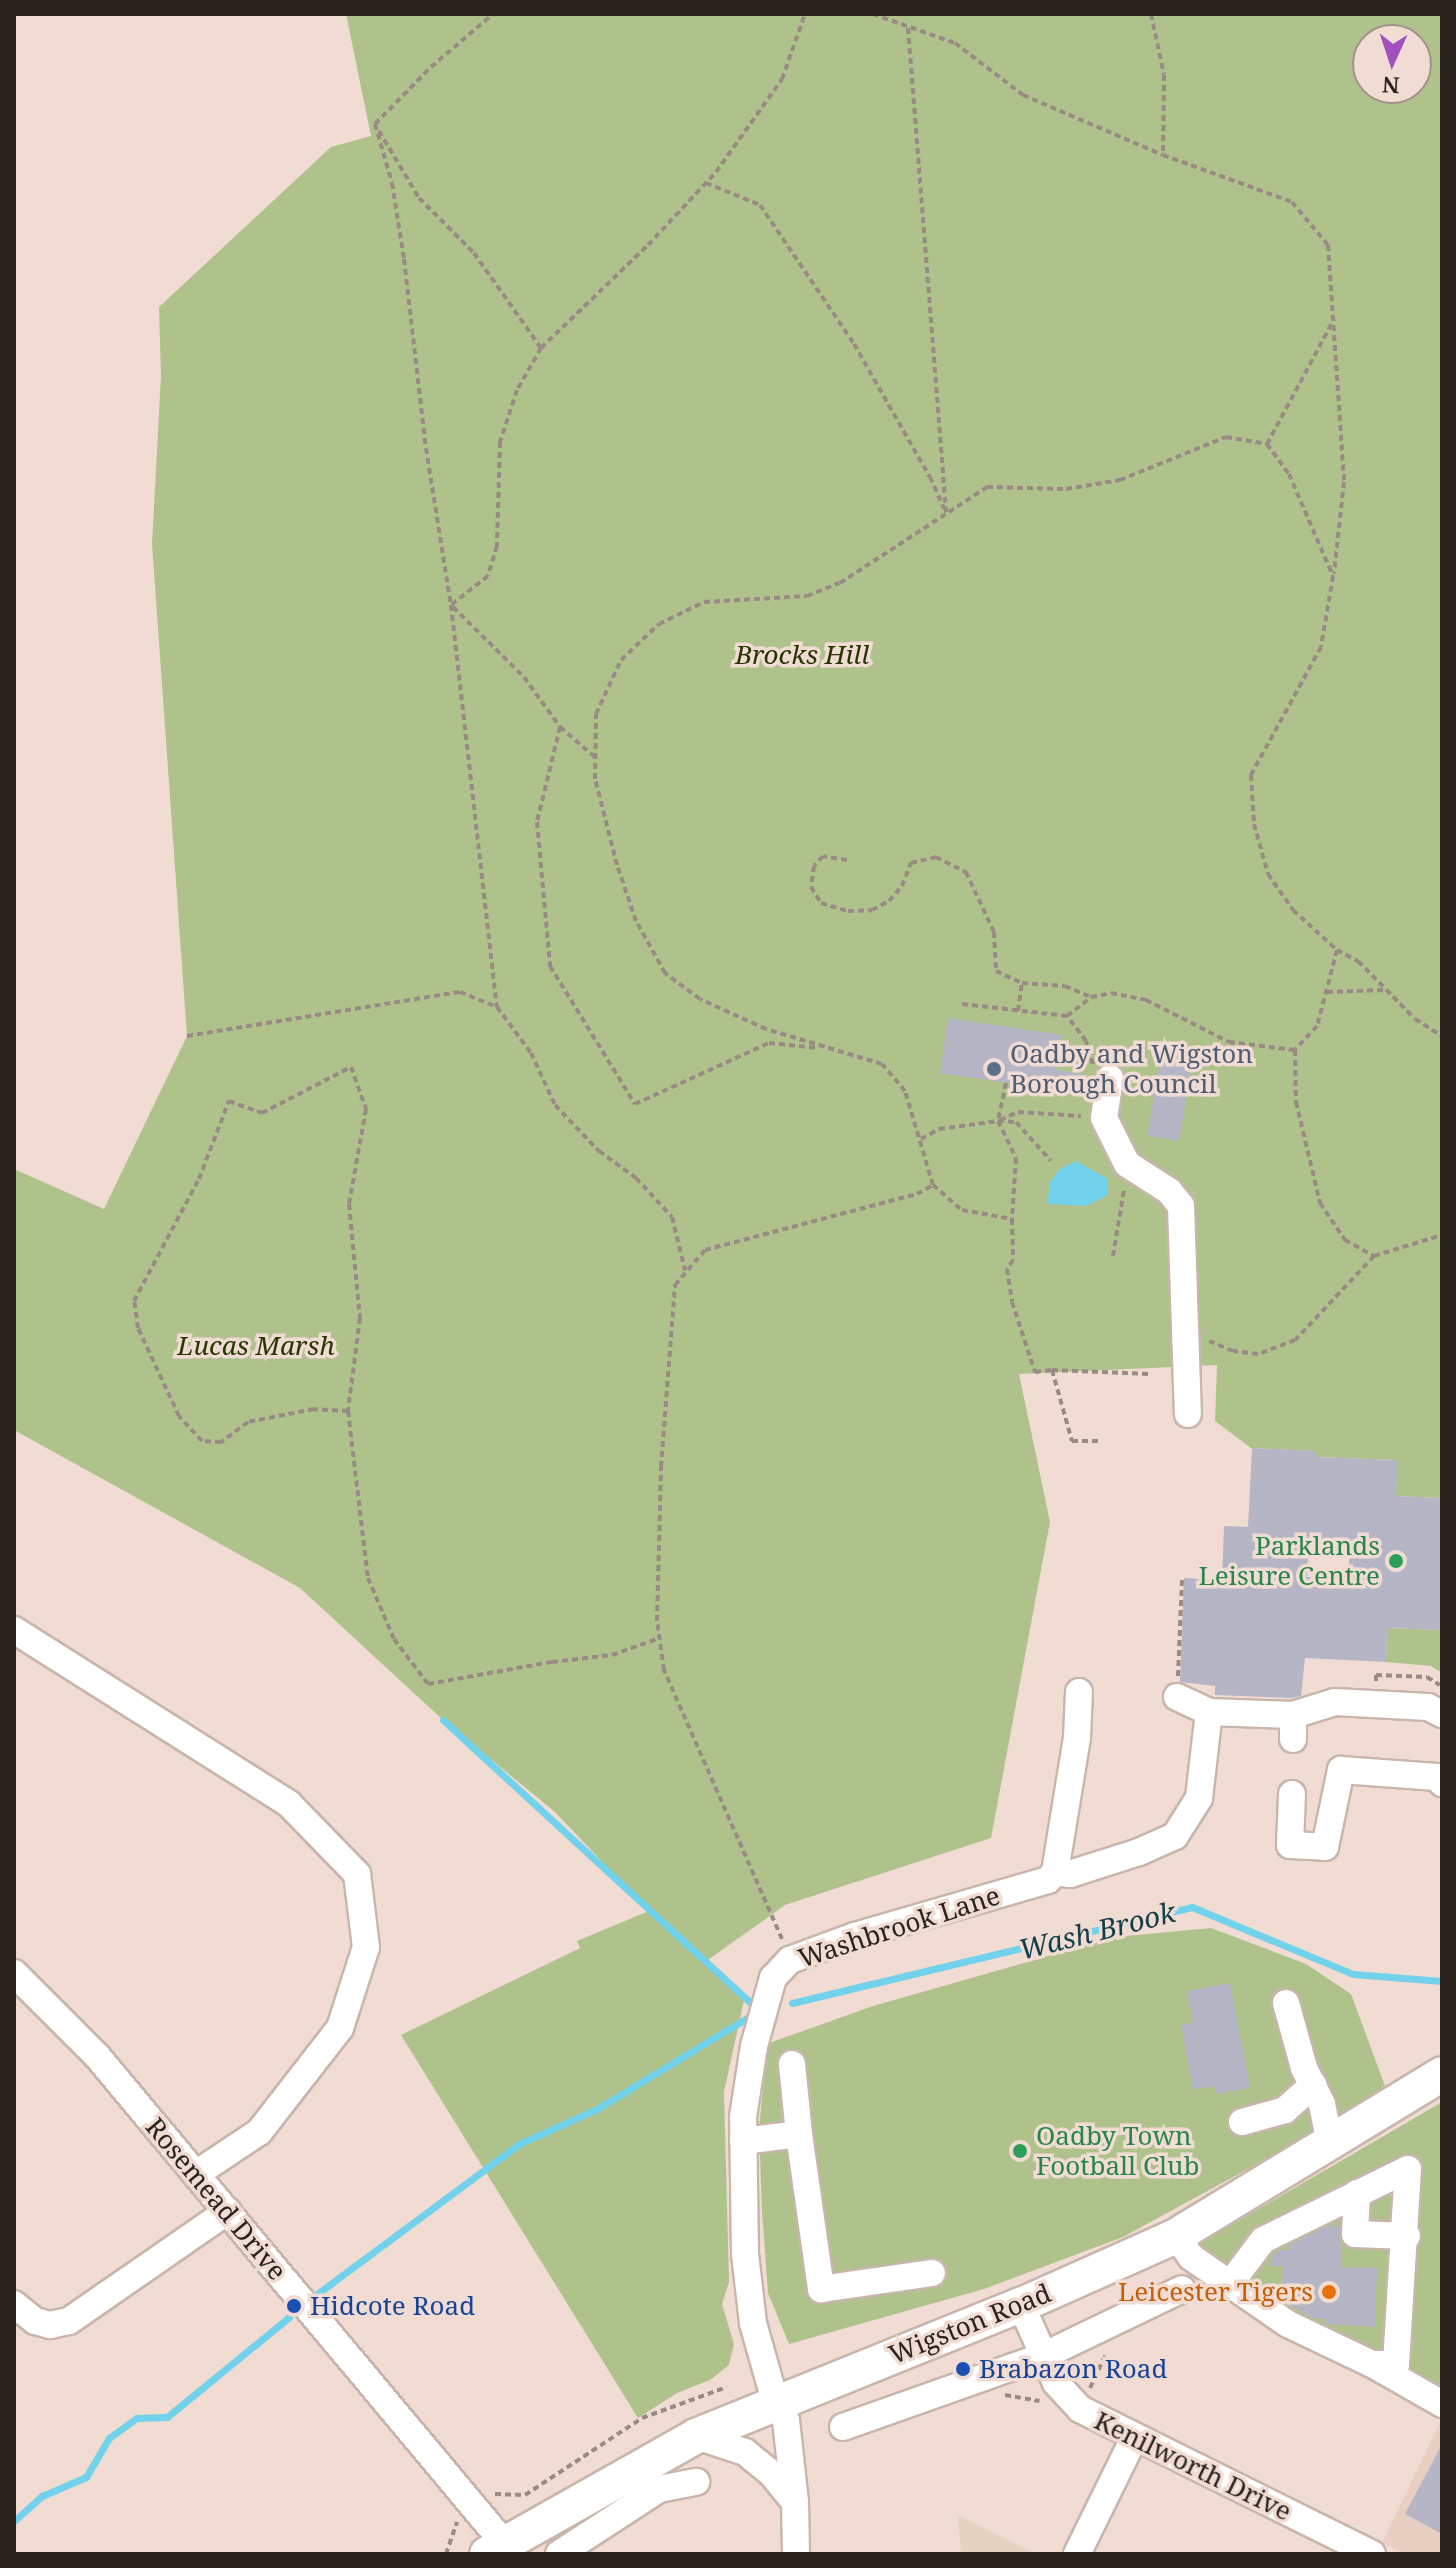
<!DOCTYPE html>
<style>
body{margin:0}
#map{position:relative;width:1456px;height:2568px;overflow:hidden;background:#f0dcd3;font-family:"Noto Serif",serif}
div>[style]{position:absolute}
.built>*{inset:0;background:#e9cfc2}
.education>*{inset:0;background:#e4d4c2}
.green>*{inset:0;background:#b0c28c}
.water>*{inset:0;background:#72d1eb}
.stream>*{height:7px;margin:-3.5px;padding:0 3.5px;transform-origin:3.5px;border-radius:3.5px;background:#72d1eb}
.building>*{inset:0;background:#b6b5c6}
.path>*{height:4px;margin-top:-2px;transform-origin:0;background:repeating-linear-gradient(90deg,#998a84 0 6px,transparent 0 10px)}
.roads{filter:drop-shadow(2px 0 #c8b6ac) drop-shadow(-2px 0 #c8b6ac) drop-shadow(0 2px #c8b6ac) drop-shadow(0 -2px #c8b6ac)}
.minor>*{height:26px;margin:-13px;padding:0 13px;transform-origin:13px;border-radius:13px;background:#fff}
.major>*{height:34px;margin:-17px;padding:0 17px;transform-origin:17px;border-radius:17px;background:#fff}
.dots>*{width:22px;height:22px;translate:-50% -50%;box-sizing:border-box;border:4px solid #f0dcd3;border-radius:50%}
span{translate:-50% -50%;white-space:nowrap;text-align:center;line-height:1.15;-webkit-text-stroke:7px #f0dcd3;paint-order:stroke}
.park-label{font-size:26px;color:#283500;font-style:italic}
.service-label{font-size:26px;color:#4e5e75}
.left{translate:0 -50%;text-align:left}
.leisure-label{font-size:26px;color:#27864d}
.right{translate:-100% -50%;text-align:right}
.street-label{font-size:26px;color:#2a2320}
.food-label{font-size:26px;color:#c56008}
.transit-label{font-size:26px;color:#164399}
.water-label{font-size:28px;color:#123e49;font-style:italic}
.frame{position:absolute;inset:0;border:16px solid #2a2320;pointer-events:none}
.north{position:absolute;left:1352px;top:24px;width:80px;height:80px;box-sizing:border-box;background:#f0dcd3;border:2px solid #a1928b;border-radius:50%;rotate:183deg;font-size:22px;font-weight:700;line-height:32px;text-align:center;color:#2a2320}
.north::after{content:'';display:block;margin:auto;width:28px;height:36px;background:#a250bf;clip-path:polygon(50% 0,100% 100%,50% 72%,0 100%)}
</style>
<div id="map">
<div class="built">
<i style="clip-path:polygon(1442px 2418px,1442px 2554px,1405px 2554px,1382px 2543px)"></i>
</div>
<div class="education">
<i style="clip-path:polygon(958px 2515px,1036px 2554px,961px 2554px)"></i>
</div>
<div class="green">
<i style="clip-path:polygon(evenodd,346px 14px,1442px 14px,1442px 1498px,1396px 1496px,1397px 1460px,1315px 1457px,1315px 1451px,1251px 1448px,1215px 1421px,1217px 1365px,1019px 1374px,1050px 1522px,991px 1838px,785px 1905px,705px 1962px,744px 2000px,724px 2092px,729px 2282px,722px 2304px,734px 2344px,729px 2365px,710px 2380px,677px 2393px,638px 2418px,401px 2035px,580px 1948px,577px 1941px,649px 1911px,555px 1812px,443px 1720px,300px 1588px,14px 1430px,14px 1169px,104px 1209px,187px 1036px,152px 544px,161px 376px,159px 307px,331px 147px,371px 136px,346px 14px,1368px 40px,1416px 40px,1416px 88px,1368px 88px,1368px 40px)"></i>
<i style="clip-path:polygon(1387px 1628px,1442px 1630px,1442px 1673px,1431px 1666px,1386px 1662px)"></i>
<i style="clip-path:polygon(1211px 1928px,1306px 1964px,1351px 1994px,1385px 2086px,1325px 2127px,1123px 2237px,984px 2289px,789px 2344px,768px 2293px,762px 2211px,759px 2129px,767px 2049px,772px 2042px,873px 2006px,1115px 1937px)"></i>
<i style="clip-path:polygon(1442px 2102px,1442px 2417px,1178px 2256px)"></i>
</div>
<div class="water">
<i style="clip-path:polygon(1076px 1161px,1108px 1179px,1108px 1195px,1086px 1206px,1047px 1204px,1050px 1182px,1060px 1169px)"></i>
</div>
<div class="stream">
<i style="left:443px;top:1720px;width:430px;rotate:42.6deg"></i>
<i style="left:792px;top:2003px;width:411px;rotate:-13.5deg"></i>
<i style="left:1192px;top:1907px;width:174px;rotate:22.6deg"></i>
<i style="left:1353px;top:1974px;width:89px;rotate:4.5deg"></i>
<i style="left:317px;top:2294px;width:252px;rotate:-36.6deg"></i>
<i style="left:519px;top:2144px;width:85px;rotate:-24.2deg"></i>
<i style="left:597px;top:2109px;width:185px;rotate:-31.3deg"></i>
<i style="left:14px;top:2521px;width:38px;rotate:-42deg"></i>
<i style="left:42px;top:2496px;width:48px;rotate:-23.4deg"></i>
<i style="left:86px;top:2477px;width:45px;rotate:-59.5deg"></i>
<i style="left:109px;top:2438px;width:34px;rotate:-36deg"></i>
<i style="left:137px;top:2418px;width:30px;rotate:-2deg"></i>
<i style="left:167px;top:2417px;width:158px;rotate:-39.3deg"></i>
</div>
<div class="building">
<i style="clip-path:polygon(948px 1018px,1061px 1035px,1056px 1070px,1085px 1074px,1082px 1094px,940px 1073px)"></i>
<i style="clip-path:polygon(1161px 1057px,1192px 1063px,1179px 1141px,1147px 1136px)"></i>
<i style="clip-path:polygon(evenodd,1252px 1448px,1315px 1451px,1315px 1457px,1398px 1460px,1396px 1496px,1442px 1498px,1442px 1630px,1387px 1628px,1386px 1662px,1305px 1658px,1301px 1696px,1292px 1698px,1215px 1695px,1215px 1686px,1180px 1682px,1184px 1578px,1222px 1580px,1224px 1526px,1248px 1527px,1252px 1448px,1309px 1542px,1350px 1544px,1348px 1579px,1307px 1577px,1309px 1542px)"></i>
<i style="clip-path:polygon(1230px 1983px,1250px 2088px,1216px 2094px,1214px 2086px,1193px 2090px,1181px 2025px,1193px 2022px,1187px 1991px)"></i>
<i style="clip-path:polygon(1330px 2225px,1339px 2226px,1342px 2267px,1377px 2268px,1375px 2327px,1326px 2324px,1325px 2319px,1313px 2318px,1281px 2300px,1283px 2266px,1270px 2266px,1271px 2257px,1280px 2250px,1289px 2250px,1290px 2245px)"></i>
<i style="clip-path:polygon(1442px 2444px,1442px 2534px,1405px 2514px)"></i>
</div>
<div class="path">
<i style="left:873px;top:14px;width:87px;rotate:19.5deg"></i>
<i style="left:955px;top:43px;width:86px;rotate:37.4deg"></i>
<i style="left:1023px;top:95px;width:152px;rotate:23.2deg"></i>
<i style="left:1163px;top:155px;width:137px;rotate:20deg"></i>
<i style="left:1292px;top:202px;width:56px;rotate:50.1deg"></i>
<i style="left:1328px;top:245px;width:238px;rotate:86.1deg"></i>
<i style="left:1344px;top:482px;width:92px;rotate:96.3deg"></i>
<i style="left:1151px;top:14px;width:62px;rotate:78deg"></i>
<i style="left:1164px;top:75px;width:79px;rotate:90.7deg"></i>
<i style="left:908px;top:28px;width:488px;rotate:85.5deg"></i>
<i style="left:375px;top:124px;width:61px;rotate:73.9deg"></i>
<i style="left:392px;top:183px;width:77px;rotate:81deg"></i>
<i style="left:404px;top:259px;width:190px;rotate:83.4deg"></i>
<i style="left:426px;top:448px;width:159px;rotate:81deg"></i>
<i style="left:451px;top:605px;width:405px;rotate:83.5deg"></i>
<i style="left:497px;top:1007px;width:57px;rotate:53.5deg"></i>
<i style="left:531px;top:1053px;width:57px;rotate:65.2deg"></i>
<i style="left:555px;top:1105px;width:64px;rotate:46.3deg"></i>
<i style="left:599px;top:1151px;width:46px;rotate:36.1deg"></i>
<i style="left:636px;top:1178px;width:53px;rotate:47.3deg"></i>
<i style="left:672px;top:1217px;width:55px;rotate:76.2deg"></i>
<i style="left:375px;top:124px;width:80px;rotate:-45.5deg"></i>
<i style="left:431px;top:67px;width:82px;rotate:-40.5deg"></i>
<i style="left:379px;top:131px;width:78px;rotate:59.2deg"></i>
<i style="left:419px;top:198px;width:78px;rotate:45deg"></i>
<i style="left:474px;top:253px;width:116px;rotate:54.8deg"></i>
<i style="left:541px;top:348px;width:48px;rotate:119.7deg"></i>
<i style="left:517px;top:390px;width:55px;rotate:108.1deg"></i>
<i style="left:500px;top:442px;width:104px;rotate:91.7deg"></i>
<i style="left:497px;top:546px;width:31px;rotate:107deg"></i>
<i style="left:488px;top:576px;width:47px;rotate:141.9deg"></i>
<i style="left:706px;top:183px;width:58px;rotate:22.2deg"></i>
<i style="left:760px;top:205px;width:168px;rotate:55.9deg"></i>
<i style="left:854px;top:344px;width:153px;rotate:60.3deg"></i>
<i style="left:930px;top:477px;width:35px;rotate:66deg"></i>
<i style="left:541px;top:348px;width:149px;rotate:-43.9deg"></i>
<i style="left:648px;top:245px;width:100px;rotate:-47deg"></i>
<i style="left:716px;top:172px;width:114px;rotate:-54.6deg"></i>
<i style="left:782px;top:79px;width:69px;rotate:-70.5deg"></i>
<i style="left:1267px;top:444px;width:142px;rotate:-61.8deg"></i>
<i style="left:453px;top:607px;width:100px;rotate:44.6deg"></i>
<i style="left:524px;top:677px;width:62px;rotate:54.2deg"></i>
<i style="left:560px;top:727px;width:46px;rotate:40.6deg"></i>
<i style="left:560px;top:727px;width:98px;rotate:103.6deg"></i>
<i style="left:537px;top:822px;width:145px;rotate:84.8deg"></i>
<i style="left:550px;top:966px;width:162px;rotate:58.4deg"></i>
<i style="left:635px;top:1104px;width:147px;rotate:-24.5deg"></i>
<i style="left:769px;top:1043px;width:50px;rotate:5.7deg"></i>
<i style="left:847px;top:860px;width:24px;rotate:-171deg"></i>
<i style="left:823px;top:856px;width:13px;rotate:132deg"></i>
<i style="left:814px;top:866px;width:21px;rotate:98deg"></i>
<i style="left:811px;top:887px;width:19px;rotate:58deg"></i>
<i style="left:821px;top:903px;width:28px;rotate:17deg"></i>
<i style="left:848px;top:911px;width:24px;rotate:-2deg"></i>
<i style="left:872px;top:910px;width:19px;rotate:-28deg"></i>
<i style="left:889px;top:901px;width:20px;rotate:-49deg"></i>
<i style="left:902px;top:886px;width:25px;rotate:-69deg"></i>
<i style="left:911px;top:863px;width:26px;rotate:-13deg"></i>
<i style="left:936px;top:857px;width:34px;rotate:27deg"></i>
<i style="left:966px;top:872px;width:66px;rotate:65deg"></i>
<i style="left:994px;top:932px;width:39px;rotate:87deg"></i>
<i style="left:996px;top:971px;width:29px;rotate:25deg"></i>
<i style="left:1022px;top:983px;width:43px;rotate:4deg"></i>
<i style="left:1065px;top:986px;width:28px;rotate:23deg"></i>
<i style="left:1337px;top:950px;width:24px;rotate:28deg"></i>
<i style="left:1358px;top:961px;width:81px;rotate:45.5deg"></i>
<i style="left:1415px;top:1019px;width:32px;rotate:32deg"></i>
<i style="left:1327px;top:992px;width:58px;rotate:-2deg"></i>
<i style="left:962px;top:1004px;width:106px;rotate:6.5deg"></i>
<i style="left:1018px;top:1011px;width:28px;rotate:-82deg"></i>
<i style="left:187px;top:1036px;width:277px;rotate:-9.2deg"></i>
<i style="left:460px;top:992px;width:40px;rotate:22deg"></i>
<i style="left:1093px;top:1064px;width:24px;rotate:-107deg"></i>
<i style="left:1086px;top:1041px;width:31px;rotate:-127deg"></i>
<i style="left:1067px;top:1016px;width:31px;rotate:-38deg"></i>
<i style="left:1091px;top:997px;width:20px;rotate:-11deg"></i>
<i style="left:1111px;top:993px;width:36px;rotate:11deg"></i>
<i style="left:1146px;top:1000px;width:93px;rotate:26.8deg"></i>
<i style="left:1229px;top:1042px;width:66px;rotate:6.9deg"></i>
<i style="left:1006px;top:1083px;width:39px;rotate:102deg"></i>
<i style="left:998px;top:1121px;width:41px;rotate:64.1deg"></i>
<i style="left:1016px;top:1158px;width:61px;rotate:93.8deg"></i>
<i style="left:1012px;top:1219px;width:41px;rotate:88.6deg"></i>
<i style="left:1013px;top:1260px;width:11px;rotate:124deg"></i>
<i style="left:1007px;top:1269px;width:33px;rotate:81deg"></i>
<i style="left:1012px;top:1302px;width:74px;rotate:71.8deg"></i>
<i style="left:1035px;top:1372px;width:17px;rotate:-7deg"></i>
<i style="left:1052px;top:1370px;width:74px;rotate:74.3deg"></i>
<i style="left:1072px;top:1441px;width:30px"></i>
<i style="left:1000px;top:1120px;width:20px;rotate:-24deg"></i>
<i style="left:1018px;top:1112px;width:63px;rotate:3.6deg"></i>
<i style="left:921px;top:1139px;width:21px;rotate:-29deg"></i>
<i style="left:939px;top:1129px;width:60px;rotate:-7.7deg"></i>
<i style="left:998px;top:1121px;width:18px;rotate:3deg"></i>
<i style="left:1016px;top:1122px;width:52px;rotate:48.1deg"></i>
<i style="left:933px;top:1185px;width:38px;rotate:41deg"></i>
<i style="left:962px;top:1210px;width:51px;rotate:10.2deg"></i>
<i style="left:1113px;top:1256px;width:67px;rotate:-80.5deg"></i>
<i style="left:1374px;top:1256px;width:71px;rotate:-17.2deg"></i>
<i style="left:1052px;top:1370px;width:98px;rotate:2.3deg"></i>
<i style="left:348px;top:1411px;width:34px;rotate:-177deg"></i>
<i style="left:314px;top:1409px;width:67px;rotate:168.9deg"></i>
<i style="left:248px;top:1422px;width:34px;rotate:143deg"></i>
<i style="left:221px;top:1442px;width:19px;rotate:-177deg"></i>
<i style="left:202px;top:1441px;width:34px;rotate:-133deg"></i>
<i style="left:179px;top:1416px;width:97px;rotate:-115deg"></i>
<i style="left:138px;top:1328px;width:27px;rotate:-98deg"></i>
<i style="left:134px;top:1301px;width:138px;rotate:-62deg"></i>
<i style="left:199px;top:1179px;width:84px;rotate:-69deg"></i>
<i style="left:229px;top:1101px;width:35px;rotate:20deg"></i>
<i style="left:262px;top:1113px;width:100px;rotate:-27.3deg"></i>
<i style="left:351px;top:1067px;width:45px;rotate:70.3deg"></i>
<i style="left:366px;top:1109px;width:97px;rotate:100.1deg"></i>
<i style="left:349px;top:1204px;width:115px;rotate:84.5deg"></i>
<i style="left:360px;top:1318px;width:94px;rotate:97.4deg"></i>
<i style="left:348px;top:1411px;width:168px;rotate:83.2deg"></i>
<i style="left:368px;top:1578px;width:66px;rotate:66.9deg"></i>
<i style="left:394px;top:1639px;width:56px;rotate:52.9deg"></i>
<i style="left:428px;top:1684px;width:126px;rotate:-10.1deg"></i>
<i style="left:552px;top:1662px;width:60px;rotate:-6.7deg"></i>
<i style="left:612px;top:1655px;width:51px;rotate:-19.5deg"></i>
<i style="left:1178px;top:1676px;width:96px;rotate:-87.6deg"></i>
<i style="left:1376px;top:1681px;width:6px;rotate:-90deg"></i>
<i style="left:1376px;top:1675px;width:51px;rotate:2.2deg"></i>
<i style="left:1427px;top:1677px;width:15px;rotate:32deg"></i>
<i style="left:782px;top:1939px;width:294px;rotate:-113.7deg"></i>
<i style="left:664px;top:1670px;width:49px;rotate:-98.1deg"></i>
<i style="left:657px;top:1621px;width:154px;rotate:-88.5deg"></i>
<i style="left:661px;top:1467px;width:183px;rotate:-85.6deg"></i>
<i style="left:675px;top:1285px;width:46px;rotate:-49.4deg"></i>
<i style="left:705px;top:1250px;width:219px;rotate:-14.8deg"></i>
<i style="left:917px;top:1194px;width:18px;rotate:-29deg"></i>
<i style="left:933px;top:1185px;width:98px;rotate:-106.6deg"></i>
<i style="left:905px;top:1091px;width:35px;rotate:-130deg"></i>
<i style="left:882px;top:1064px;width:121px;rotate:-163.2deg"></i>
<i style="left:766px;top:1029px;width:72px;rotate:-155.6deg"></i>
<i style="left:700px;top:999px;width:44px;rotate:-143.4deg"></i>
<i style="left:665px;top:973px;width:60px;rotate:-119.1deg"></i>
<i style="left:636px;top:921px;width:59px;rotate:-108.7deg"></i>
<i style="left:617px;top:865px;width:89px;rotate:-104.3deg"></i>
<i style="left:595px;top:779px;width:65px;rotate:-89.1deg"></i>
<i style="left:596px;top:714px;width:60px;rotate:-65.2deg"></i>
<i style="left:621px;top:660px;width:52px;rotate:-43.5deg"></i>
<i style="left:659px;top:624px;width:50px;rotate:-26.1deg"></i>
<i style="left:704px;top:602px;width:103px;rotate:-3.3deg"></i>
<i style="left:807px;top:596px;width:35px;rotate:-22deg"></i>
<i style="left:840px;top:583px;width:176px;rotate:-33.1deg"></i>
<i style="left:987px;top:487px;width:79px;rotate:1.5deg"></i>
<i style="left:1066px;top:489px;width:55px;rotate:-9.5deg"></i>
<i style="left:1120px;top:480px;width:114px;rotate:-22.1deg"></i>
<i style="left:1226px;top:437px;width:42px;rotate:9.7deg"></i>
<i style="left:1267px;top:444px;width:37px;rotate:54deg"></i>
<i style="left:1289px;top:474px;width:111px;rotate:66.7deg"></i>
<i style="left:1333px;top:576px;width:72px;rotate:99.6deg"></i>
<i style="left:1321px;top:647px;width:146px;rotate:118.7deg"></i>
<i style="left:1251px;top:775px;width:49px;rotate:86.5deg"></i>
<i style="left:1254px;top:824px;width:52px;rotate:74.4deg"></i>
<i style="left:1268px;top:874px;width:44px;rotate:55.2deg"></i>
<i style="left:1293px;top:910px;width:59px;rotate:42.3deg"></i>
<i style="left:1337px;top:950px;width:79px;rotate:104.7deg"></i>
<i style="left:1317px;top:1026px;width:33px;rotate:133deg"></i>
<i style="left:1295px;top:1050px;width:52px;rotate:88.9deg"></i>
<i style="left:1296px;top:1102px;width:104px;rotate:76.6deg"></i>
<i style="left:1320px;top:1203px;width:45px;rotate:56deg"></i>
<i style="left:1345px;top:1240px;width:33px;rotate:29deg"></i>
<i style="left:1374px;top:1256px;width:115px;rotate:133.2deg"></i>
<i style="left:1295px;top:1340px;width:40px;rotate:159deg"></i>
<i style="left:1258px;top:1354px;width:25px;rotate:-173deg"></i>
<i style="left:1233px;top:1351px;width:26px;rotate:-157deg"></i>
<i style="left:1090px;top:2388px;width:38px;rotate:-65deg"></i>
<i style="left:1005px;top:2395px;width:35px;rotate:10deg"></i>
<i style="left:495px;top:2494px;width:30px;rotate:2deg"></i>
<i style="left:525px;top:2495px;width:140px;rotate:-33.3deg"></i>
<i style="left:642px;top:2418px;width:90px;rotate:-20deg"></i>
<i style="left:446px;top:2554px;width:34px;rotate:-71deg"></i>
</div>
<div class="roads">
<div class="minor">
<i style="left:1110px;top:1078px;width:40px;rotate:98.5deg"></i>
<i style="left:1104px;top:1118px;width:51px;rotate:63.4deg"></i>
<i style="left:1127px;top:1164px;width:50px;rotate:32.7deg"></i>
<i style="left:1169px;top:1191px;width:19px;rotate:51deg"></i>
<i style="left:1181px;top:1206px;width:208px;rotate:88.1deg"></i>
<i style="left:14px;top:1630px;width:325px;rotate:32.3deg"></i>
<i style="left:289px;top:1804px;width:98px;rotate:45.8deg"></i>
<i style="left:357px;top:1874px;width:74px;rotate:83deg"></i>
<i style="left:366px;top:1947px;width:85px;rotate:107.8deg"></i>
<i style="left:340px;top:2028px;width:132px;rotate:127.9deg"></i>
<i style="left:259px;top:2132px;width:76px;rotate:146.3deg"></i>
<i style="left:1177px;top:1697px;width:35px;rotate:25deg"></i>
<i style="left:1209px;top:1712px;width:84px;rotate:2deg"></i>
<i style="left:1293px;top:1715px;width:24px;rotate:90deg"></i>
<i style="left:1293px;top:1715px;width:44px;rotate:-17.2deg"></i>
<i style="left:1335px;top:1702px;width:93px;rotate:3.1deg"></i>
<i style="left:1428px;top:1707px;width:16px;rotate:27deg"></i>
<i style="left:1292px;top:1794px;width:51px;rotate:92.2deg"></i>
<i style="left:1290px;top:1845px;width:35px;rotate:3deg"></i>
<i style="left:1325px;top:1847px;width:79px;rotate:-78.3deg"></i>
<i style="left:1341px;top:1770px;width:96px;rotate:4.2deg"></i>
<i style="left:1437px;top:1777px;width:8px;rotate:50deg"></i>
<i style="left:1055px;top:1872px;width:15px;rotate:8deg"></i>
<i style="left:1070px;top:1874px;width:72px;rotate:-17.7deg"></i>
<i style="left:1139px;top:1852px;width:39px;rotate:-24deg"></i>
<i style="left:1175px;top:1836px;width:45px;rotate:-57.7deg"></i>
<i style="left:1199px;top:1798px;width:87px;rotate:-83.4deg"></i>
<i style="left:1055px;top:1872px;width:137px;rotate:-80.7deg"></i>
<i style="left:1077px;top:1737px;width:45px;rotate:-87.5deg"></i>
<i style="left:14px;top:1973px;width:117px;rotate:45deg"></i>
<i style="left:97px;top:2056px;width:633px;rotate:50.12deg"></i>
<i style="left:1286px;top:2003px;width:67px;rotate:74.5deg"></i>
<i style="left:1304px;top:2068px;width:40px;rotate:63.4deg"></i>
<i style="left:1322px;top:2104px;width:41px;rotate:78.7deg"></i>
<i style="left:792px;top:2064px;width:70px;rotate:84.3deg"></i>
<i style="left:1242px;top:2122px;width:45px;rotate:-15.6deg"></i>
<i style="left:1285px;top:2110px;width:38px;rotate:-42deg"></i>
<i style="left:743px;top:2141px;width:56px;rotate:-7.1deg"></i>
<i style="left:799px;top:2134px;width:157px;rotate:81.9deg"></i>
<i style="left:821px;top:2289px;width:112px;rotate:-8.2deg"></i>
<i style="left:1357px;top:2193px;width:41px;rotate:92.8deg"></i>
<i style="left:1355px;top:2234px;width:52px;rotate:2.2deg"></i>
<i style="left:1176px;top:2236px;width:26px;rotate:54deg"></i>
<i style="left:1191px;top:2257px;width:47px;rotate:34.7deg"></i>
<i style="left:1230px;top:2284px;width:70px;rotate:34.6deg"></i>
<i style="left:1288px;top:2324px;width:93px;rotate:25.5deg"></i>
<i style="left:1372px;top:2364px;width:24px"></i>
<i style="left:1396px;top:2364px;width:195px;rotate:-86.5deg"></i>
<i style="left:1408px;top:2169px;width:161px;rotate:153.9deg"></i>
<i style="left:1263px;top:2240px;width:55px;rotate:126.9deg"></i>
<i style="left:14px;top:2304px;width:27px;rotate:39deg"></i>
<i style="left:35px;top:2321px;width:16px;rotate:15deg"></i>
<i style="left:50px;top:2325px;width:19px;rotate:-12deg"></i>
<i style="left:69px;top:2321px;width:193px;rotate:-34.7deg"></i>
<i style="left:1021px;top:2305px;width:85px;rotate:65.8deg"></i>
<i style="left:1056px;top:2383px;width:35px;rotate:47deg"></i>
<i style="left:1080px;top:2409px;width:326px;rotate:26.4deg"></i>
<i style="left:1372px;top:2364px;width:81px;rotate:29.7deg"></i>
<i style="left:843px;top:2427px;width:212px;rotate:-19.5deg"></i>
<i style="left:1043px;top:2356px;width:154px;rotate:-25.7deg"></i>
<i style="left:696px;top:2436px;width:52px;rotate:18.1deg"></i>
<i style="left:745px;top:2452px;width:35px;rotate:39deg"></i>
<i style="left:772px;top:2474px;width:36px;rotate:51deg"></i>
<i style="left:559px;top:2554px;width:119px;rotate:-33deg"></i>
<i style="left:659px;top:2489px;width:38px;rotate:-11deg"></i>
<i style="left:796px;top:2554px;width:52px;rotate:-91.1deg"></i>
<i style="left:795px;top:2502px;width:82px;rotate:-96.3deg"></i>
<i style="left:786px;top:2420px;width:22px;rotate:-120deg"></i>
<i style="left:775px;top:2401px;width:81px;rotate:-105.8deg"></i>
<i style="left:753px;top:2323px;width:69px;rotate:-96.6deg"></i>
<i style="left:745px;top:2254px;width:137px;rotate:-90.8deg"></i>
<i style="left:743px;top:2117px;width:72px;rotate:-81.2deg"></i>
<i style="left:754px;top:2046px;width:71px;rotate:-74.4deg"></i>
<i style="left:773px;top:1978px;width:25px;rotate:-47deg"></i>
<i style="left:790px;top:1960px;width:69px;rotate:-20.3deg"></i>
<i style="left:855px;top:1936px;width:201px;rotate:-16.2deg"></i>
<i style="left:1048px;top:1880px;width:11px;rotate:-49deg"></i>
<i style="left:1077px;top:2554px;width:129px;rotate:-63.8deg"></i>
</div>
<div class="major">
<i style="left:487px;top:2554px;width:240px;rotate:-29.4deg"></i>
<i style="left:696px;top:2436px;width:350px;rotate:-22deg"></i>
<i style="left:1021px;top:2305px;width:170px;rotate:-24deg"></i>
<i style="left:1176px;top:2236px;width:311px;rotate:-31.3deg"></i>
</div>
</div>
<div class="dots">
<i style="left:994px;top:1069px;background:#5c6f8a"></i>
<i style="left:1396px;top:1561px;background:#2e9e5b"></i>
<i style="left:1020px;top:2151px;background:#2e9e5b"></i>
<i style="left:1329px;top:2292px;background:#e8710a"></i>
<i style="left:294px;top:2306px;background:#1a4fb4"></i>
<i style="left:963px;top:2369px;background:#1a4fb4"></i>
</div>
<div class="park-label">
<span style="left:802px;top:655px">Brocks Hill</span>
<span style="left:256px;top:1346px">Lucas Marsh</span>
</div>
<div class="service-label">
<span class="left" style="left:1010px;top:1069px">Oadby and Wigston<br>Borough Council</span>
</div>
<div class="leisure-label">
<span class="right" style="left:1380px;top:1561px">Parklands<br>Leisure Centre</span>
<span class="left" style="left:1036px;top:2151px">Oadby Town<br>Football Club</span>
</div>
<div class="street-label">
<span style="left:899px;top:1927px;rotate:-18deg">Washbrook Lane</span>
<span style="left:216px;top:2199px;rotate:50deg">Rosemead Drive</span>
<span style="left:970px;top:2324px;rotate:-22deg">Wigston Road</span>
<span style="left:1193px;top:2466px;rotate:26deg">Kenilworth Drive</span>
</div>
<div class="food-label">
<span class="right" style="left:1313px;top:2292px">Leicester Tigers</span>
</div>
<div class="transit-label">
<span class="left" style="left:310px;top:2306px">Hidcote Road</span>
<span class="left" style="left:979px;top:2369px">Brabazon Road</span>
</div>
<div class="water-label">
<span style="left:1097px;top:1930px;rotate:-14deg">Wash Brook</span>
</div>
<div class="frame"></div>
<div class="north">N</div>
</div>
